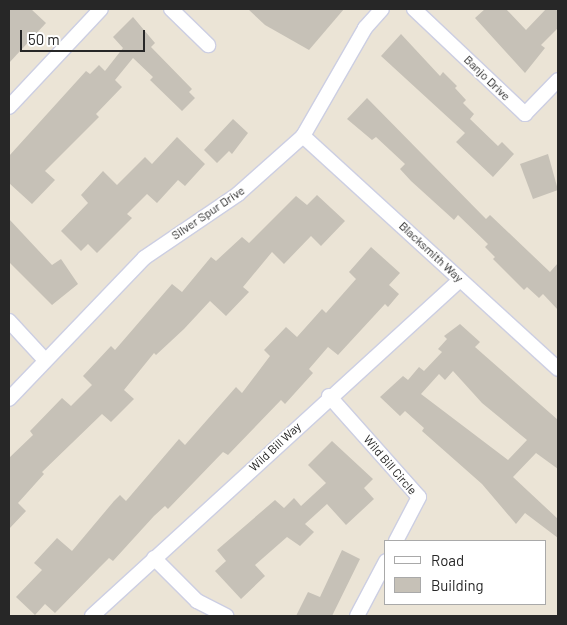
<!DOCTYPE html>
<style>
body{margin:0}
#map{position:relative;width:567px;height:625px;overflow:hidden;background:#ebe4d6;font-family:Barlow,sans-serif}
div>[style]{position:absolute}
.building>*{inset:0;background:#c6c1b7}
.roads{filter:drop-shadow(1px 0 #cccee2) drop-shadow(-1px 0 #cccee2) drop-shadow(0 1px #cccee2) drop-shadow(0 -1px #cccee2)}
.minor>*{height:14px;margin:-7px;padding:0 7px;transform-origin:7px;border-radius:7px;background:#fff}
span{translate:-50% -50%;white-space:nowrap;text-align:center;line-height:1.15;-webkit-text-stroke:4px #fff;paint-order:stroke}
.street-label{font-size:12px;color:#272727}
.frame{position:absolute;inset:0;border:10px solid #272727;pointer-events:none}
.legend{position:absolute;left:384px;top:540px;width:162px;height:65px;box-sizing:border-box;background:#fff;border:1px solid #a9a9a9;margin:0;padding:6px 9px;list-style:none;font-size:15px;color:#272727}
.legend li{display:flex;align-items:center;gap:10px;height:25px}
.legend b{width:25px;border:1px solid #a9a9a9}
.scale{position:absolute;left:20px;top:30px;width:125px;height:22px;box-sizing:border-box;border:2px solid #272727;border-top:0;padding-left:6px;font-size:15px;line-height:18px;white-space:nowrap;color:#272727;-webkit-text-stroke:4px #fff;paint-order:stroke}
</style>
<div id="map">
<div class="building">
<i style="clip-path:polygon(9px 9px,31px 9px,46px 23px,9px 63px)"></i>
<i style="clip-path:polygon(248px 9px,344px 9px,309px 50px,265px 25px)"></i>
<i style="clip-path:polygon(485px 9px,506px 9px,526px 30px,546px 9px,558px 9px,558px 28px,541px 45px,545px 48px,525px 73px,475px 18px)"></i>
<i style="clip-path:polygon(133px 17px,155px 43px,151px 47px,192px 89px,189px 92px,195px 98px,182px 111px,150px 80px,153px 77px,133px 58px,115px 80px,122px 87px,96px 114px,99px 117px,45px 171px,55px 180px,32px 204px,9px 183px,9px 156px,86px 71px,90px 74px,99px 65px,105px 71px,123px 48px,113px 37px)"></i>
<i style="clip-path:polygon(401px 34px,440px 76px,443px 72px,457px 86px,455px 88px,466px 100px,463px 103px,474px 114px,470px 119px,498px 146px,502px 142px,514px 154px,493px 177px,456px 142px,465px 133px,381px 56px)"></i>
<i style="clip-path:polygon(367px 98px,486px 219px,490px 215px,550px 272px,558px 263px,558px 310px,543px 294px,539px 298px,527px 287px,524px 290px,493px 259px,495px 257px,485px 247px,488px 244px,458px 215px,454px 220px,411px 181px,400px 169px,405px 164px,376px 137px,372px 140px,347px 119px)"></i>
<i style="clip-path:polygon(233px 119px,248px 133px,232px 154px,229px 151px,217px 163px,204px 150px)"></i>
<i style="clip-path:polygon(177px 137px,205px 164px,185px 186px,178px 180px,157px 203px,147px 194px,127px 214px,132px 218px,97px 253px,88px 244px,81px 251px,61px 231px,88px 203px,81px 195px,103px 171px,117px 185px,145px 157px,152px 164px)"></i>
<i style="clip-path:polygon(548px 154px,558px 190px,533px 199px,520px 164px)"></i>
<i style="clip-path:polygon(317px 195px,345px 221px,321px 246px,311px 236px,284px 264px,272px 252px,243px 287px,249px 292px,226px 316px,210px 301px,184px 329px,156px 355px,154px 353px,124px 390px,134px 399px,111px 422px,102px 414px,42px 472px,44px 474px,18px 503px,26px 511px,9px 529px,9px 458px,33px 435px,30px 431px,62px 398px,71px 406px,92px 385px,83px 376px,111px 346px,115px 350px,172px 284px,182px 292px,211px 257px,216px 261px,242px 237px,249px 243px,296px 196px,307px 205px)"></i>
<i style="clip-path:polygon(9px 219px,52px 265px,61px 259px,78px 284px,52px 305px,9px 262px)"></i>
<i style="clip-path:polygon(371px 247px,400px 273px,389px 285px,399px 294px,388px 307px,385px 304px,338px 355px,328px 347px,309px 369px,313px 373px,285px 404px,281px 400px,228px 455px,223px 452px,168px 509px,165px 506px,154px 516px,113px 561px,109px 558px,100px 567px,55px 613px,45px 604px,35px 615px,16px 597px,42px 570px,34px 563px,57px 538px,72px 551px,114px 501px,120px 495px,126px 501px,179px 439px,185px 445px,236px 387px,242px 393px,270px 356px,264px 350px,286px 327px,297px 337px,322px 309px,326px 313px,356px 279px,349px 272px)"></i>
<i style="clip-path:polygon(evenodd,460px 324px,480px 342px,475px 347px,558px 420px,558px 469px,536px 453px,513px 477px,558px 519px,558px 538px,525px 513px,516px 524px,482px 484px,422px 431px,424px 428px,405px 411px,400px 416px,380px 397px,403px 376px,408px 380px,419px 367px,424px 371px,442px 352px,438px 349px,447px 339px,444px 336px,460px 324px,453px 371px,482px 403px,527px 440px,508px 460px,421px 394px,439px 374px,445px 380px,453px 371px)"></i>
<i style="clip-path:polygon(332px 441px,373px 479px,364px 488px,374px 499px,346px 525px,327px 504px,305px 524px,314px 532px,300px 546px,287px 537px,255px 565px,265px 576px,241px 599px,215px 571px,226px 561px,217px 550px,275px 500px,284px 508px,294px 498px,301px 506px,326px 483px,308px 465px)"></i>
<i style="clip-path:polygon(342px 550px,360px 559px,332px 616px,296px 616px,308px 592px,320px 597px)"></i>
</div>
<div class="roads">
<div class="minor">
<i style="left:171px;top:9px;width:52px;rotate:44.2deg"></i>
<i style="left:414px;top:9px;width:153px;rotate:43.4deg"></i>
<i style="left:525px;top:114px;width:47px;rotate:-45.9deg"></i>
<i style="left:9px;top:107px;width:134px;rotate:-46.8deg"></i>
<i style="left:303px;top:136px;width:345px;rotate:42.4deg"></i>
<i style="left:9px;top:321px;width:53px;rotate:47.3deg"></i>
<i style="left:329px;top:396px;width:135px;rotate:48.3deg"></i>
<i style="left:419px;top:497px;width:50px;rotate:117.6deg"></i>
<i style="left:9px;top:399px;width:195px;rotate:-46.2deg"></i>
<i style="left:144px;top:258px;width:114px;rotate:-34.2deg"></i>
<i style="left:238px;top:194px;width:87px;rotate:-41.7deg"></i>
<i style="left:303px;top:136px;width:125px;rotate:-60.1deg"></i>
<i style="left:365px;top:28px;width:25px;rotate:-48deg"></i>
<i style="left:154px;top:558px;width:61px;rotate:45deg"></i>
<i style="left:197px;top:601px;width:33px;rotate:27deg"></i>
<i style="left:92px;top:616px;width:498px;rotate:-42.4deg"></i>
<i style="left:357px;top:616px;width:62px;rotate:-62.2deg"></i>
</div>
</div>
<div class="street-label">
<span style="left:487px;top:78px;rotate:44deg">Banjo Drive</span>
<span style="left:208px;top:213px;rotate:-34deg">Silver Spur Drive</span>
<span style="left:431px;top:252px;rotate:43deg">Blacksmith Way</span>
<span style="left:275px;top:447px;rotate:-43deg">Wild Bill Way</span>
<span style="left:390px;top:465px;rotate:49deg">Wild Bill Circle</span>
</div>
<div class="frame"></div>
<ul class="legend">
<li><b style="height:6px;background:#fff"></b>Road</li>
<li><b style="height:14px;background:#c6c1b7"></b>Building</li>
</ul>
<div class="scale">50 m</div>
</div>
